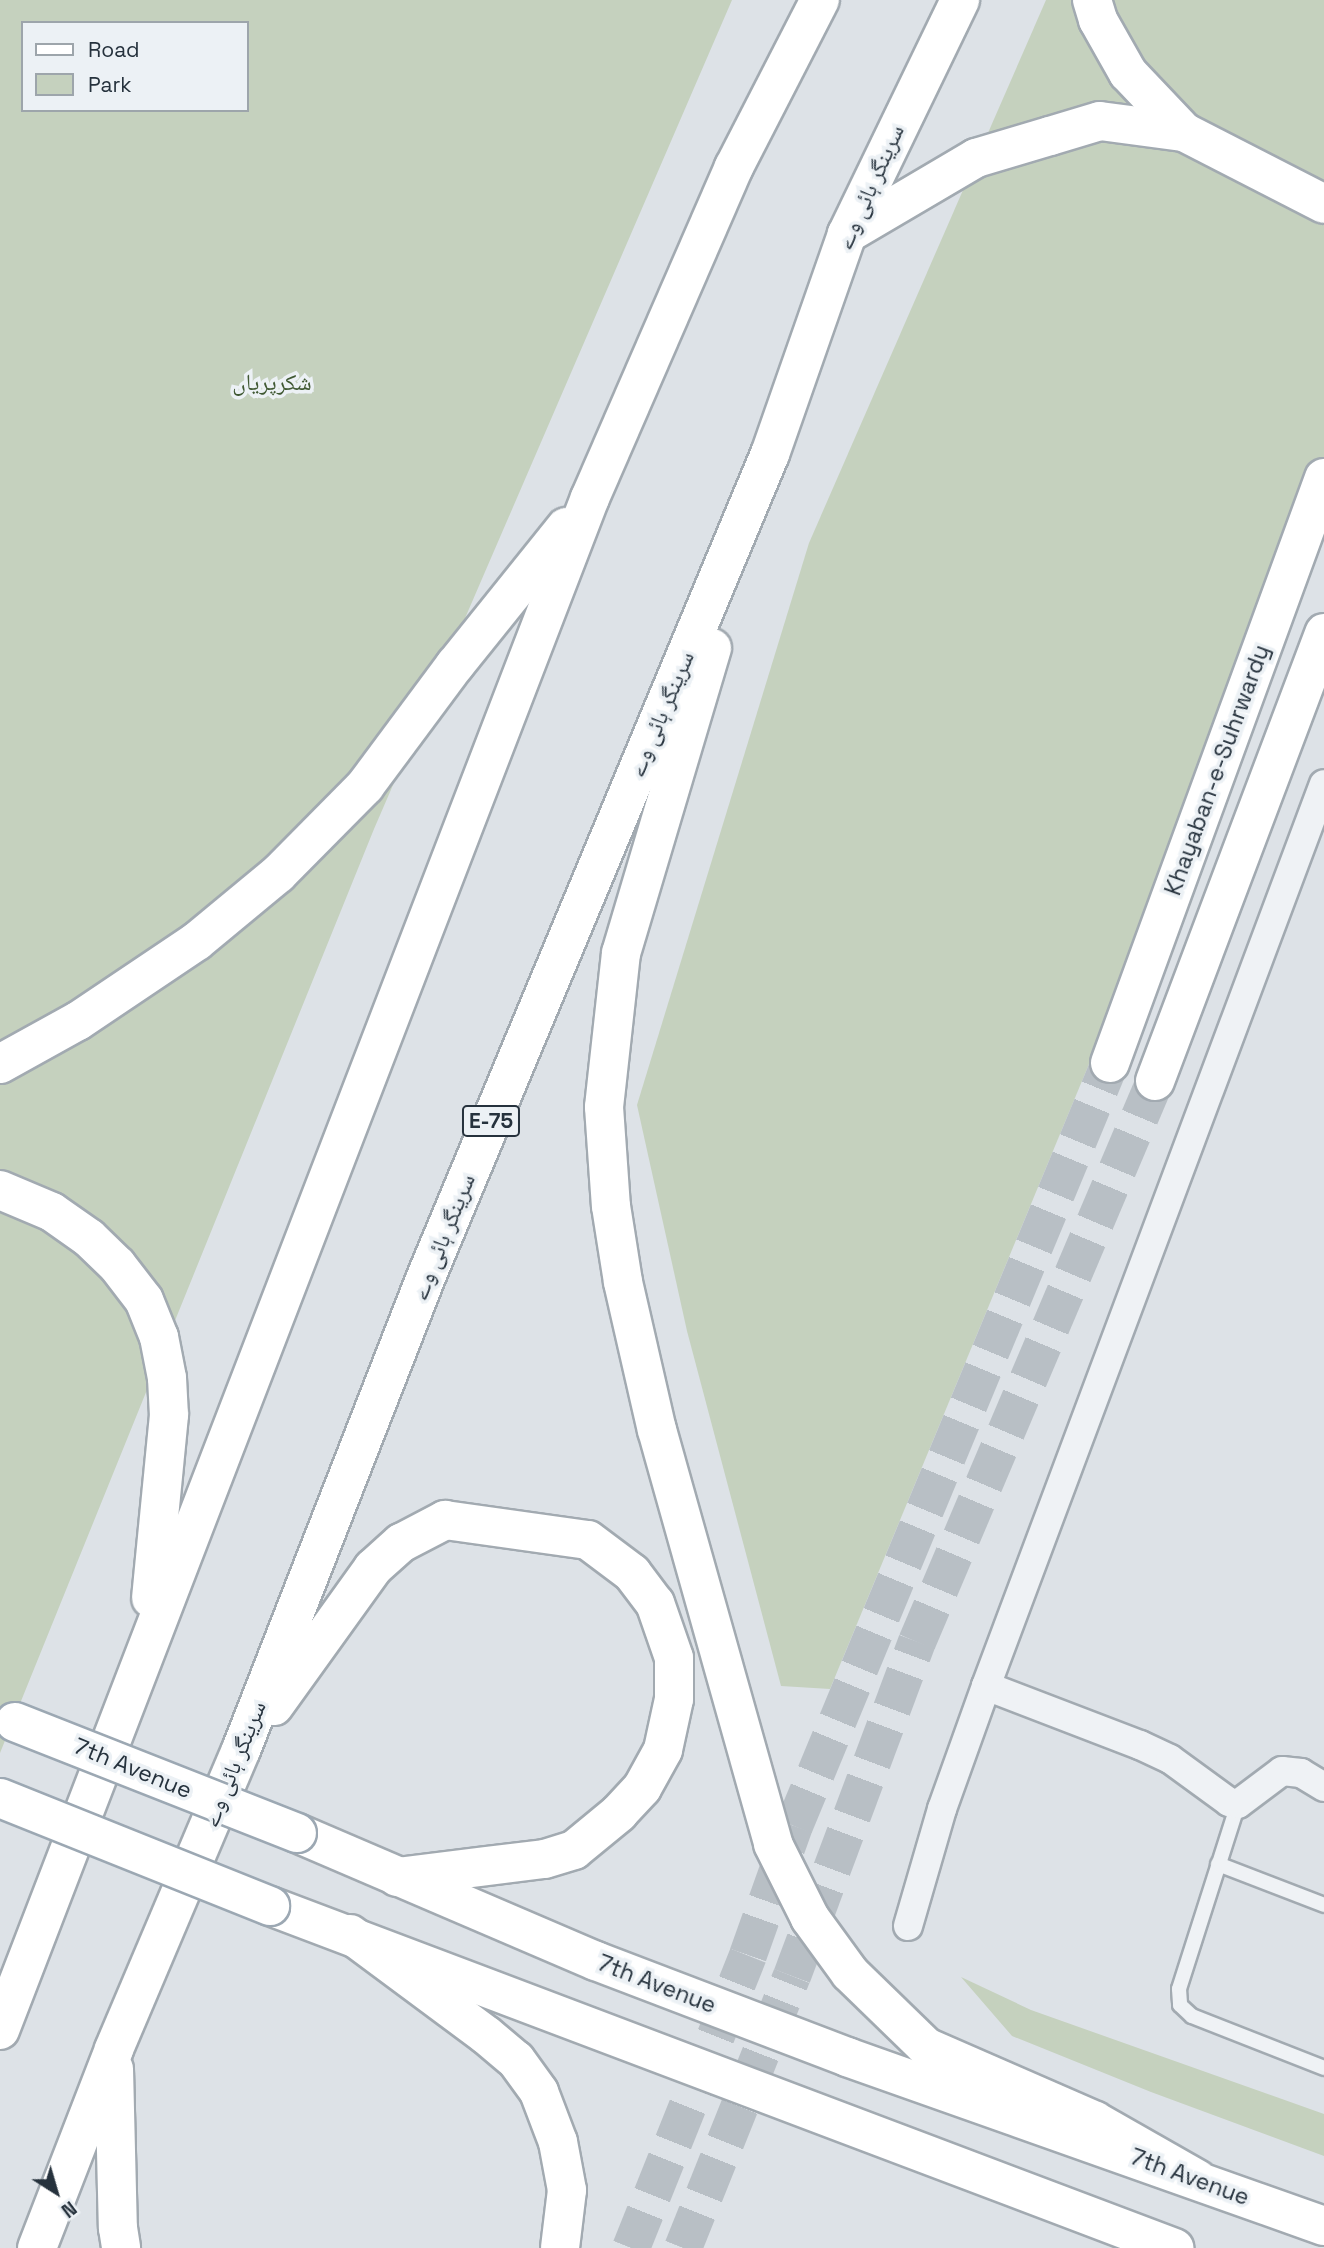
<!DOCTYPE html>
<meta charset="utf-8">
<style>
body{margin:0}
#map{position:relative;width:1324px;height:2248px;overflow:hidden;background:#dde2e7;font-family:"Space Grotesk","Noto Naskh Arabic",sans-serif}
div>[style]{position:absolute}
.green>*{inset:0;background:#c5d1be}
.secondary-tunnel>*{height:38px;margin-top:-19px;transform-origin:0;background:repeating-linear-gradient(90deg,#b8bfc5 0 38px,transparent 0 57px)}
.roads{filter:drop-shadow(2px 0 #a2aab1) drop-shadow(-2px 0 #a2aab1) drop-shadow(0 2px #a2aab1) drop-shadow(0 -2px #a2aab1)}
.service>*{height:14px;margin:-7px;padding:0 7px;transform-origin:7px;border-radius:7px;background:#eff2f5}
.minor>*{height:28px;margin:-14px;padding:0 14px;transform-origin:14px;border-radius:14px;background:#eff2f5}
.secondary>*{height:38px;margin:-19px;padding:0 19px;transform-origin:19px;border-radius:19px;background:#fff}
.primary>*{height:38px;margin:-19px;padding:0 19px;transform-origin:19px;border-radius:19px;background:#fff}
.trunk>*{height:38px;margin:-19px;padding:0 19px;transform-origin:19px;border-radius:19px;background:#fff}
.bridges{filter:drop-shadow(2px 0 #9ca8b3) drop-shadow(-2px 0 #9ca8b3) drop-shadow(0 2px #9ca8b3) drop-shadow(0 -2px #9ca8b3)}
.primary-bridge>*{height:38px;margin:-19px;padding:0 19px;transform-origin:19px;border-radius:19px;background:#fff}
span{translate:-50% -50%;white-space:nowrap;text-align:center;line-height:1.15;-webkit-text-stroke:7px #ecf1f5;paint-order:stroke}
.shield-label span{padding:2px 5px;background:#ecf1f5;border:2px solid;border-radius:5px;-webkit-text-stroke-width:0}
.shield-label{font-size:21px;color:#26323d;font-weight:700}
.street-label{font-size:23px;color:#26323d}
.park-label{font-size:23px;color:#405934}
.legend{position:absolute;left:21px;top:21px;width:228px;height:91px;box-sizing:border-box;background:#ecf1f5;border:2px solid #9da5ab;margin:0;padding:9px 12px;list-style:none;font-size:21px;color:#26323d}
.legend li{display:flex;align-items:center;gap:14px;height:35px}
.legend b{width:35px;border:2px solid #9da5ab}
.north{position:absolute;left:21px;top:2157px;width:70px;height:70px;-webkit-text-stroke:5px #ecf1f5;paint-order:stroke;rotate:143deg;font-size:19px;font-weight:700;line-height:28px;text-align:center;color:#26323d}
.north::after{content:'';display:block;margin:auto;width:24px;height:32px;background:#26323d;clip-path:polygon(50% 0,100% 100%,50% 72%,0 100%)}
</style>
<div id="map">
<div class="green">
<i style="clip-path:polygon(evenodd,0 0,732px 0,374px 829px,0 1753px,0 0,23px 23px,247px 23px,247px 110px,23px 110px,23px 23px)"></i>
<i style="clip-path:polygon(1046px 0,1324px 0,1324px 497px,830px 1689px,781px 1686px,687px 1331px,637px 1105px,809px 543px)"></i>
<i style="clip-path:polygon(961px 1977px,1031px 2010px,1324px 2114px,1324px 2156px,1151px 2092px,1012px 2036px)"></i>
</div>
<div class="secondary-tunnel">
<i style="left:631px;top:2248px;width:315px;rotate:-68.2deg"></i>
<i style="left:748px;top:1955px;width:137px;rotate:-70.4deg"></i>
<i style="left:794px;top:1826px;width:826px;rotate:-67.5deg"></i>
<i style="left:683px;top:2248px;width:293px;rotate:-68.2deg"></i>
<i style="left:792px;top:1976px;width:357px;rotate:-69.5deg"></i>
<i style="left:917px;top:1642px;width:609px;rotate:-67.01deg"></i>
</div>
<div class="roads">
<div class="service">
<i style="left:1238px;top:1804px;width:194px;rotate:107.7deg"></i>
<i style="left:1179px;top:1989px;width:16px;rotate:86deg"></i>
<i style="left:1180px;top:2005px;width:16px;rotate:43deg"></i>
<i style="left:1192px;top:2016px;width:142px;rotate:21.5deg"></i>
<i style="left:1218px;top:1864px;width:114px;rotate:21.1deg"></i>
</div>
<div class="minor">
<i style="left:986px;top:1686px;width:165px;rotate:21deg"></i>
<i style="left:1140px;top:1745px;width:33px;rotate:25deg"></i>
<i style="left:1170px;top:1759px;width:73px;rotate:36.1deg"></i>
<i style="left:1229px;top:1802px;width:9px;rotate:13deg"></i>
<i style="left:1238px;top:1804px;width:55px;rotate:-36.9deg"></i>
<i style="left:1282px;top:1771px;width:19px;rotate:6deg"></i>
<i style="left:1301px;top:1773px;width:27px;rotate:31deg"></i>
<i style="left:908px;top:1926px;width:122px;rotate:-73.8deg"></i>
<i style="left:942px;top:1809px;width:131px;rotate:-70.3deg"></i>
<i style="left:986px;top:1686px;width:963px;rotate:-69.46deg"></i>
</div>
<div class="secondary">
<i style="left:1110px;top:1063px;width:623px;rotate:-69.91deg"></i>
<i style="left:1155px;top:1081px;width:479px;rotate:-69.3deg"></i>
</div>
<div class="primary">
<i style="left:297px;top:1833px;width:325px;rotate:23.2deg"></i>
<i style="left:596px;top:1961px;width:269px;rotate:20.9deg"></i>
<i style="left:847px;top:2057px;width:506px;rotate:19.51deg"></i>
<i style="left:270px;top:1906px;width:967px;rotate:20.72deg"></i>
</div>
<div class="trunk">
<i style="left:1092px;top:0;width:21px;rotate:73deg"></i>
<i style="left:1098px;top:20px;width:61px;rotate:60.5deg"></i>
<i style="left:1128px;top:73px;width:81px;rotate:46.5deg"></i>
<i style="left:1184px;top:132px;width:157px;rotate:27.2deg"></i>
<i style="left:847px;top:234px;width:150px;rotate:-30.5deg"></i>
<i style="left:976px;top:158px;width:77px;rotate:-16.6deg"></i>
<i style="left:1050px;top:136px;width:52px;rotate:-16.7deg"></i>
<i style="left:1100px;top:121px;width:85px;rotate:7.5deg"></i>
<i style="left:712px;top:648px;width:318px;rotate:106.6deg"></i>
<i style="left:621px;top:953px;width:155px;rotate:96.3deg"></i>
<i style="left:604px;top:1107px;width:99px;rotate:86deg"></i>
<i style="left:611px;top:1206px;width:77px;rotate:81deg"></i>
<i style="left:623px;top:1282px;width:152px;rotate:77.1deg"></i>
<i style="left:657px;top:1430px;width:430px;rotate:74.3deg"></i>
<i style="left:773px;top:1844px;width:83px;rotate:63.4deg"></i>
<i style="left:810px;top:1918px;width:68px;rotate:54deg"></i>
<i style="left:850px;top:1973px;width:106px;rotate:44.2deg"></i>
<i style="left:926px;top:2047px;width:184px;rotate:23.6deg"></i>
<i style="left:1095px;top:2121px;width:117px;rotate:29.6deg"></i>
<i style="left:0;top:1064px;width:89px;rotate:-28.9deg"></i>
<i style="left:78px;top:1021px;width:143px;rotate:-33.9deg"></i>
<i style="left:197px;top:941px;width:105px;rotate:-39.6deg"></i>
<i style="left:278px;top:874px;width:124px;rotate:-45.3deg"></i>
<i style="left:365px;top:786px;width:151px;rotate:-53.4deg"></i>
<i style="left:455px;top:665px;width:177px;rotate:-51.2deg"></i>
<i style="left:0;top:1190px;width:56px;rotate:22.9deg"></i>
<i style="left:52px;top:1212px;width:45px;rotate:35.1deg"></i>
<i style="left:89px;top:1238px;width:39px;rotate:44deg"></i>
<i style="left:117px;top:1265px;width:44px;rotate:52.4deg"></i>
<i style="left:144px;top:1300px;width:40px;rotate:68deg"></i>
<i style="left:159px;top:1337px;width:42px;rotate:79deg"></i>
<i style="left:167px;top:1378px;width:37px;rotate:87deg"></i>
<i style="left:169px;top:1415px;width:184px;rotate:95.6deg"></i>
<i style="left:274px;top:1706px;width:170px;rotate:-54.3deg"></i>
<i style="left:373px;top:1568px;width:38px;rotate:-42deg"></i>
<i style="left:401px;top:1543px;width:50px;rotate:-27.6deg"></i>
<i style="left:445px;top:1520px;width:144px;rotate:8deg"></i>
<i style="left:588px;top:1540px;width:55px;rotate:36.9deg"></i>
<i style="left:632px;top:1573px;width:38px;rotate:53deg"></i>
<i style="left:655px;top:1603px;width:58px;rotate:70.9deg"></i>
<i style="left:674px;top:1658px;width:41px;rotate:90deg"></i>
<i style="left:674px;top:1699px;width:52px;rotate:102.2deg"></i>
<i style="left:663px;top:1750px;width:43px;rotate:118.9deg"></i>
<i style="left:642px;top:1788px;width:34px;rotate:133deg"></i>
<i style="left:619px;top:1813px;width:58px;rotate:140.6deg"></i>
<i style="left:574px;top:1850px;width:31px;rotate:163deg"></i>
<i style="left:544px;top:1859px;width:148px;rotate:173deg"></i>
<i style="left:350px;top:1934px;width:169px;rotate:36.6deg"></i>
<i style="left:486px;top:2035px;width:39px;rotate:40deg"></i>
<i style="left:516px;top:2060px;width:39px;rotate:54deg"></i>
<i style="left:539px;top:2092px;width:53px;rotate:69.2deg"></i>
<i style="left:558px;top:2142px;width:49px;rotate:79.4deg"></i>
<i style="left:567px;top:2190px;width:58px;rotate:96.9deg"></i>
<i style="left:0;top:2030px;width:1642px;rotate:-68.94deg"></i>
<i style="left:590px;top:498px;width:361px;rotate:-66.5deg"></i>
<i style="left:734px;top:167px;width:188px;rotate:-62.8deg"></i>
<i style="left:114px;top:2069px;width:159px;rotate:88.6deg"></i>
<i style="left:118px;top:2228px;width:20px;rotate:81deg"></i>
<i style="left:37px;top:2248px;width:213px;rotate:-68.8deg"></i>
<i style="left:114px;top:2049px;width:325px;rotate:-67deg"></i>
<i style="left:241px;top:1750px;width:508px;rotate:-68.64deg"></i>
<i style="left:426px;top:1277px;width:892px;rotate:-67.32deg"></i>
<i style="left:770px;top:454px;width:233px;rotate:-70.7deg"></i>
<i style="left:847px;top:234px;width:260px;rotate:-64.2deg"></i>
</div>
</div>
<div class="bridges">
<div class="primary-bridge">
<i style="left:15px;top:1722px;width:303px;rotate:21.5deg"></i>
<i style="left:0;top:1798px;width:291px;rotate:21.8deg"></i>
</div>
</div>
<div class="shield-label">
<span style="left:491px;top:1121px">E-75</span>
</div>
<div class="street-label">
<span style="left:870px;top:187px;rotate:-66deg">سرینگر ہائی وے</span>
<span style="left:661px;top:714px;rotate:-67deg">سرینگر ہائی وے</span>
<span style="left:1217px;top:770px;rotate:-70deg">Khayaban-e-Suhrwardy</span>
<span style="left:443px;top:1237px;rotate:-68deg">سرینگر ہائی وے</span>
<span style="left:234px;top:1764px;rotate:-68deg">سرینگر ہائی وے</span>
<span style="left:133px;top:1768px;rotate:22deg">7th Avenue</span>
<span style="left:657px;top:1984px;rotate:21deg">7th Avenue</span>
<span style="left:1190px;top:2177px;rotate:20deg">7th Avenue</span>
</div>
<div class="park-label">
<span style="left:272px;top:382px">شکرپریاں</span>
</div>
<ul class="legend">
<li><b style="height:9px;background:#fff"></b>Road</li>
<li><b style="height:19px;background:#c5d1be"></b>Park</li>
</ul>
<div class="north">N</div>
</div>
